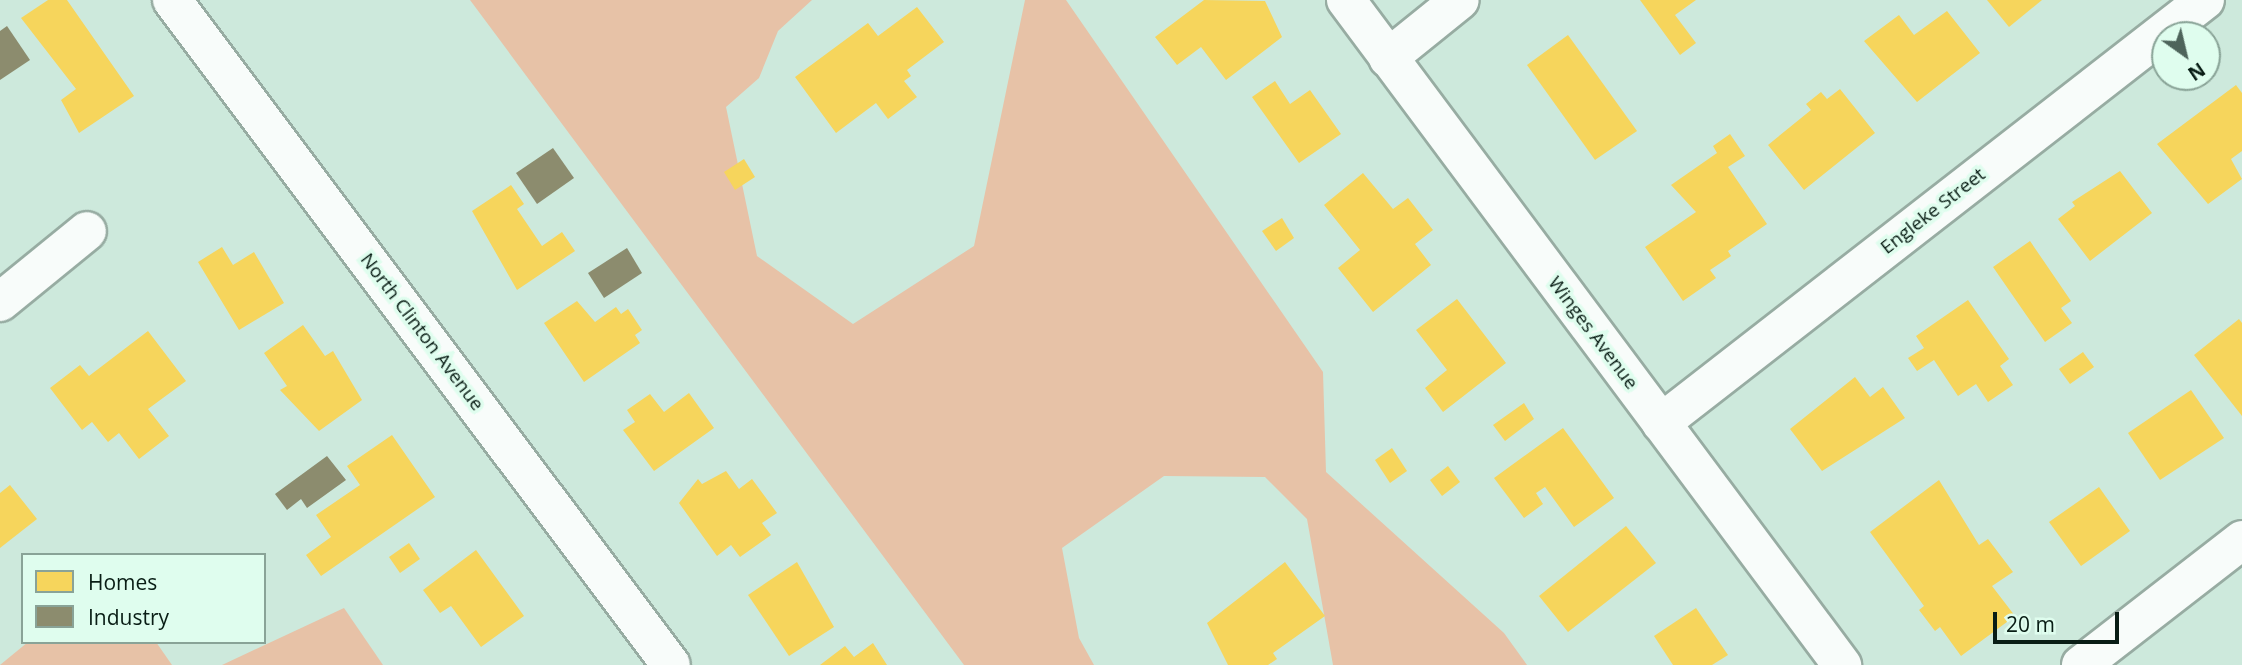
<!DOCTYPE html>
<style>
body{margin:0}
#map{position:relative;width:2242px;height:665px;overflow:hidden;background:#cde9dc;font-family:"Open Sans",sans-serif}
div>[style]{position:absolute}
.green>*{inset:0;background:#e7c2a7}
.homes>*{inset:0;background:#f6d55c}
.industry>*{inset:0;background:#8c8c6e}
.roads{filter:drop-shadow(2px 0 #97aca2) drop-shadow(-2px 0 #97aca2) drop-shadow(0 2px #97aca2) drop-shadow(0 -2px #97aca2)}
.minor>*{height:38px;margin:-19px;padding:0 19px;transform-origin:19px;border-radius:19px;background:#f8fcfa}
span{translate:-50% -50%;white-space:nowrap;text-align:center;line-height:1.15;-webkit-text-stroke:7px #dffdee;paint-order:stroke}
.street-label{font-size:19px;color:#091d15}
.legend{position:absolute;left:21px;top:553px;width:245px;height:91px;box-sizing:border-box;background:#dffdee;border:2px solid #89a397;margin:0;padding:9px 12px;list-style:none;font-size:21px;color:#091d15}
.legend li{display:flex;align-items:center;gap:14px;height:35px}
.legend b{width:35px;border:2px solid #89a397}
.north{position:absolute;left:2151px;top:21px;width:70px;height:70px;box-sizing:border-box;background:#dffdee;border:2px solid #89a397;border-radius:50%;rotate:146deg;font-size:19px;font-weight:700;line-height:28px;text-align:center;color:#091d15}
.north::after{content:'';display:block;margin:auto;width:24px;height:32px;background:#4e645b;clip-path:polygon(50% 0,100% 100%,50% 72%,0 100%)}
.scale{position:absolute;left:1993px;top:612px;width:126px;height:32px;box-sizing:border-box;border:4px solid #091d15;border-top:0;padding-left:9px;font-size:21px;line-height:24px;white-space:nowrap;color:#091d15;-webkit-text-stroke:5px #dffdee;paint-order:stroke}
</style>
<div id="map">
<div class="green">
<i style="clip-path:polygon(470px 0,812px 0,778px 31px,759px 78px,726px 107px,757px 256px,853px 324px,974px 246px,1025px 0,1066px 0,1323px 372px,1326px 472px,1504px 633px,1527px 665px,1333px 665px,1307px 519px,1265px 477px,1164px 476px,1062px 548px,1079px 638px,1094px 665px,964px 665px)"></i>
<i style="clip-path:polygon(344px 608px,383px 665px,222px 665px)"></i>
<i style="clip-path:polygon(28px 642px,156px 642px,172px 665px,0 665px)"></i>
</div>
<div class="homes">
<i style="clip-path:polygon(48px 0,67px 0,134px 96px,79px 133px,61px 100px,76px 89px,21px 18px)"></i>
<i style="clip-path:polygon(1204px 0,1265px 1px,1282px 37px,1226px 80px,1201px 47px,1177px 65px,1155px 37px)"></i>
<i style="clip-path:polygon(1640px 0,1696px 0,1675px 15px,1696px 43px,1680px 55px)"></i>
<i style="clip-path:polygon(1987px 0,2042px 0,2009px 27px)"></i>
<i style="clip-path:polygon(917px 7px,944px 42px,907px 70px,911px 76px,904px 81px,917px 97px,888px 119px,876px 103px,836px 133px,795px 77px,868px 23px,878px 36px)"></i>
<i style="clip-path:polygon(1947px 11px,1980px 53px,1917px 102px,1864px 41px,1899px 15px,1914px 35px)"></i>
<i style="clip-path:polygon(1568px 35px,1637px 131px,1595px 160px,1527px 65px)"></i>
<i style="clip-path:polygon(1275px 81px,1290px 104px,1310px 90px,1341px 134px,1299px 163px,1252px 97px)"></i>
<i style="clip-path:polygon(2236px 85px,2242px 93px,2242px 151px,2231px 159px,2242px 179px,2208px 204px,2157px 144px)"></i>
<i style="clip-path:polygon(1840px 89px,1875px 133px,1804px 190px,1768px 145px,1811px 110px,1806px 104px,1821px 92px,1827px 99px)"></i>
<i style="clip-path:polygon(1730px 134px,1745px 156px,1728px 167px,1767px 224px,1728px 251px,1731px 256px,1710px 270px,1716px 278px,1683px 301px,1645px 247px,1696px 212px,1671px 185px,1717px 153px,1713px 146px)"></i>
<i style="clip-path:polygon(744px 159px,755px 177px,735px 190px,724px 172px)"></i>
<i style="clip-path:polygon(2120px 171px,2152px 213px,2090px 261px,2058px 219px,2075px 206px,2072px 202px)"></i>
<i style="clip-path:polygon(1363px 173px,1393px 209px,1408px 198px,1433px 230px,1415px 244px,1431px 265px,1373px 312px,1338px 268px,1360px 250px,1324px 205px)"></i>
<i style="clip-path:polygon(511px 185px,524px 204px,517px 209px,542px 246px,562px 232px,575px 251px,517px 290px,472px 211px)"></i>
<i style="clip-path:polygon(1282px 218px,1294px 238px,1276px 251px,1262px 231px)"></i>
<i style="clip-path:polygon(2030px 241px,2071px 301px,2061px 308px,2072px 323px,2045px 342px,1993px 267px)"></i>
<i style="clip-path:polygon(222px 247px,233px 265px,254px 252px,284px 303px,239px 330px,198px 262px)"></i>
<i style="clip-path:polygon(1457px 299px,1506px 363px,1443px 412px,1425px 388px,1447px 370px,1416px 330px)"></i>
<i style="clip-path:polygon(1968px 300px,2009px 359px,2000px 366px,2013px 385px,1988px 402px,1976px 384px,1958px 396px,1934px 360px,1917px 371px,1908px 358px,1924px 348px,1916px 336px)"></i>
<i style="clip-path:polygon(577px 301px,595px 322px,616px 307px,621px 314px,628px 309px,642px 330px,635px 335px,640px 343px,584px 382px,544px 323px)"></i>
<i style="clip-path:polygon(2239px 319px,2242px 323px,2242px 416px,2194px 355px)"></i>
<i style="clip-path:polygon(303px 325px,325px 356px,333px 351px,362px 400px,319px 431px,280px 390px,287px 386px,264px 353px)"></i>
<i style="clip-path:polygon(148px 331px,186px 381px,148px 409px,169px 436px,139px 459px,119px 433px,108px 442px,92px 422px,82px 430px,50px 388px,80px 365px,89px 376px)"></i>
<i style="clip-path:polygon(2083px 352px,2094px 367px,2070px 384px,2059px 369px)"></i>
<i style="clip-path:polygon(1855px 377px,1870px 397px,1883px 387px,1905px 418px,1822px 471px,1790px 429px)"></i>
<i style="clip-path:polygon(2191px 390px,2224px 438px,2160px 480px,2128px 433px)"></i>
<i style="clip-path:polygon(689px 393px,714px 428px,654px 471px,623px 430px,635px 422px,627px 410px,650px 394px,664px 412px)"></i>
<i style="clip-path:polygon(1524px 403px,1534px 419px,1505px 441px,1493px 425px)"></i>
<i style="clip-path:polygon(1563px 428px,1614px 498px,1574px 527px,1545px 487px,1536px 493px,1543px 504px,1524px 518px,1494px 478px)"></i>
<i style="clip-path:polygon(392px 435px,435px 497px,321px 576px,306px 555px,331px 537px,316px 515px,360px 485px,347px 466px)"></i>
<i style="clip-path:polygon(1392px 448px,1407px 471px,1390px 483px,1375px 460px)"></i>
<i style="clip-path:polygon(1448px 466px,1460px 482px,1442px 496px,1430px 480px)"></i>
<i style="clip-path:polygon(726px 471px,739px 489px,752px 479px,777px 513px,762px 523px,771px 535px,740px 557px,731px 545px,717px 556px,679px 503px,698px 479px,702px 484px)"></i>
<i style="clip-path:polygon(1939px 480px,1979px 545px,1988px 539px,2013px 572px,1992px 586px,2015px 616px,1961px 656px,1940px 627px,1935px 631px,1919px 610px,1924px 606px,1870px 532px)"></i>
<i style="clip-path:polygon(10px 485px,37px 519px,0 548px,0 493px)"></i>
<i style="clip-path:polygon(2099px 487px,2130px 531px,2081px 566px,2049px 522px)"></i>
<i style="clip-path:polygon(1626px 526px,1656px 563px,1568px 632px,1539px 596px)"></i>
<i style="clip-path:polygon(409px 543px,420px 559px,400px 573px,389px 557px)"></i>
<i style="clip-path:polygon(476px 550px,524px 616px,481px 647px,451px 606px,440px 613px,423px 590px)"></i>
<i style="clip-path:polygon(797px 562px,834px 627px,789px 656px,748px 595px)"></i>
<i style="clip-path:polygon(1285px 562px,1325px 616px,1273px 653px,1277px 659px,1268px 665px,1228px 665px,1207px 623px)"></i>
<i style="clip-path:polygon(1696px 608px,1728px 655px,1712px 665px,1673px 665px,1654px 636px)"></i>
<i style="clip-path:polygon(873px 643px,887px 665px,820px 665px,845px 646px,854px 657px)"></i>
</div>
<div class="industry">
<i style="clip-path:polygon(7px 26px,30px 60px,0 80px,0 31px)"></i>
<i style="clip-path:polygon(553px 148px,574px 178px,537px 204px,516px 173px)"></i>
<i style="clip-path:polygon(627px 248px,642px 273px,604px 298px,588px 273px)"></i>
<i style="clip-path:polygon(327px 456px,346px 480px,307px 508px,301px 499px,287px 510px,275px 494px)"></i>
</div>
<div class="roads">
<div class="minor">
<i style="left:172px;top:0;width:831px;rotate:53.12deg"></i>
<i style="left:1346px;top:0;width:830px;rotate:53.28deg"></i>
<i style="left:1388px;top:58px;width:92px;rotate:-38.9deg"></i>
<i style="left:0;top:302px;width:112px;rotate:-39.2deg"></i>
<i style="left:1661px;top:423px;width:689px;rotate:-37.87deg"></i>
<i style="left:2081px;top:665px;width:204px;rotate:-37.8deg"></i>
</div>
</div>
<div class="street-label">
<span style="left:1933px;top:211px;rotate:-38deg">Engleke Street</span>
<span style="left:422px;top:332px;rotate:53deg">North Clinton Avenue</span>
<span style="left:1593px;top:333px;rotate:53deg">Winges Avenue</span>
</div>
<ul class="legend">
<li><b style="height:19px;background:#f6d55c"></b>Homes</li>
<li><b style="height:19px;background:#8c8c6e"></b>Industry</li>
</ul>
<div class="north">N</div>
<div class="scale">20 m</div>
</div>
